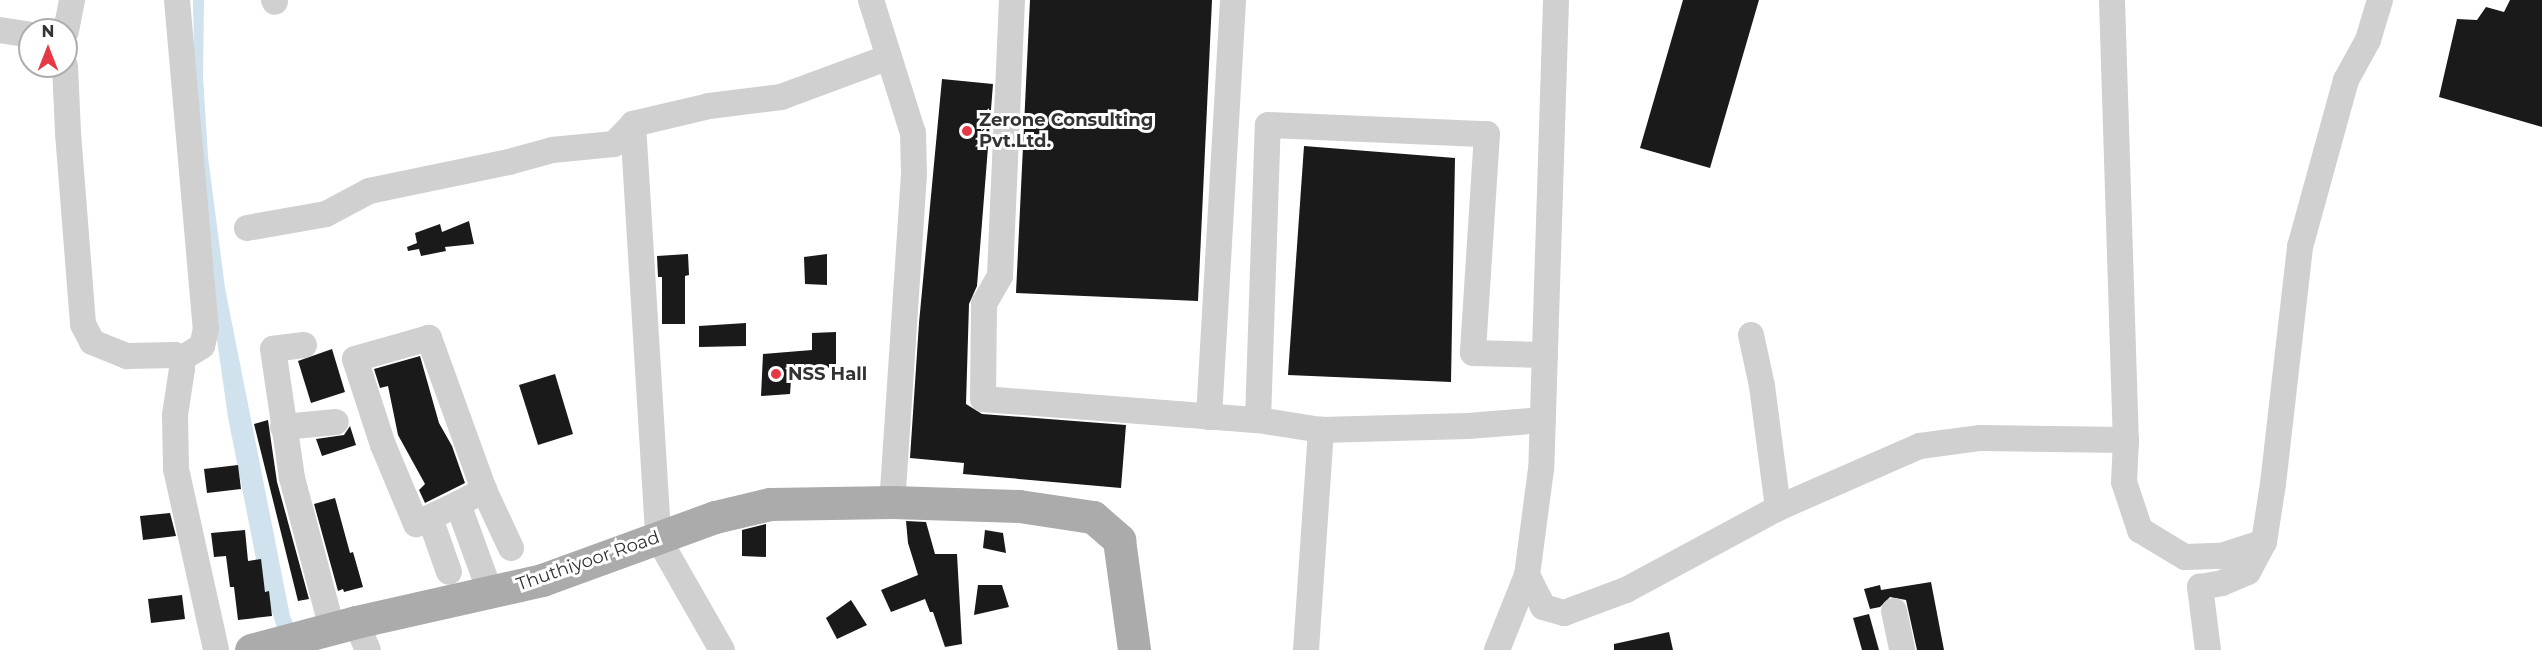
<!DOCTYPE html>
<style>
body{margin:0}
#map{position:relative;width:2542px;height:650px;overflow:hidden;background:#fff;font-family:Montserrat,sans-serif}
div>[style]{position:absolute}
.water>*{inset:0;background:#cfe2ee}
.building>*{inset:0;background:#1a1a1a}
.minor>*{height:26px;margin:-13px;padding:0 13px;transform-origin:13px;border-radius:13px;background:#d0d0d0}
.major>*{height:33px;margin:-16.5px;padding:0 16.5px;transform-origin:16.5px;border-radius:16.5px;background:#ababab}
.dots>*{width:16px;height:16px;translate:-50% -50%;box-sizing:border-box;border:3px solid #fff;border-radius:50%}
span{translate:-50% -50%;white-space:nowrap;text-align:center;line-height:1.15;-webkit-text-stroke:6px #fff;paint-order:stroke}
.poi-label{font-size:18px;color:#333;font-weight:700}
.left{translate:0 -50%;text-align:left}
.street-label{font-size:18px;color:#333}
.north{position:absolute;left:18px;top:18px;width:60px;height:60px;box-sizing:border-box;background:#fff;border:2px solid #adadad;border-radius:50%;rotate:0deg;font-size:16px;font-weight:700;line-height:24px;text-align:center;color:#333}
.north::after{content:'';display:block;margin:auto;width:21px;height:27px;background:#e63946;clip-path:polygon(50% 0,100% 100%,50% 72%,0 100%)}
</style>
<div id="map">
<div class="water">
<i style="clip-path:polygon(193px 0,204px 0,203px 77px,208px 157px,225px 288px,290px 616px,305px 650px,284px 650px,257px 564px,228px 417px,215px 326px,195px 101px)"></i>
</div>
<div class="building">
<i style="clip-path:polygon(1030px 0,1212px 0,1198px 301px,1016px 293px)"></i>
<i style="clip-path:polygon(1683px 0,1759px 0,1710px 168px,1640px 148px)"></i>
<i style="clip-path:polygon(2510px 0,2542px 0,2542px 127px,2439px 97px,2457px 19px,2477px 20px,2486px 7px,2504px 12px)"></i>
<i style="clip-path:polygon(942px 79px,993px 84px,977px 286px,969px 304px,966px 404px,982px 414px,1126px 425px,1121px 488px,963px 474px,964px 463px,910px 458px,919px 323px)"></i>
<i style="clip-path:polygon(1304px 146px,1455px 158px,1451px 382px,1288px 375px)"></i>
<i style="clip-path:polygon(469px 221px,474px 244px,445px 247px,446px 251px,421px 256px,419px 249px,408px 251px,407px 247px,417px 243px,415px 233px,440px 224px,442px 232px)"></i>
<i style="clip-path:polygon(688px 254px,689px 275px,685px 276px,685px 324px,662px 324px,662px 277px,658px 277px,657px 256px)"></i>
<i style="clip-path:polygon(827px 254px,827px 285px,805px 284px,804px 257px)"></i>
<i style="clip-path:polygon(746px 323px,746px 346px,699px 347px,699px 326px)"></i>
<i style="clip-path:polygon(836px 332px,836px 368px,792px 366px,790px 394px,761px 396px,763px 354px,812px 350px,812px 333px)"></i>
<i style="clip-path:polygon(332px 349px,345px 392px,311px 403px,298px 361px)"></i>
<i style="clip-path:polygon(420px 356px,439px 423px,452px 446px,465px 483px,425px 503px,419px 490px,425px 484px,398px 435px,388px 386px,380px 388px,374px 369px)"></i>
<i style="clip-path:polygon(555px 374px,573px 434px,538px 445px,519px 385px)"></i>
<i style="clip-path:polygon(268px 420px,277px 482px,309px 599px,298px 601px,254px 424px)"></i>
<i style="clip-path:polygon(350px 426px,356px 445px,322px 456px,316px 439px,344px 435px)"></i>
<i style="clip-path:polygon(238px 465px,241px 489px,207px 493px,204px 469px)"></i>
<i style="clip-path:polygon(335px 498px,350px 553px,353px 552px,363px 587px,344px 592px,343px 589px,338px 591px,314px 504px)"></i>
<i style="clip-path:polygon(170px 513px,176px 536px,143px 540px,140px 516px)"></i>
<i style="clip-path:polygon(906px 521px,926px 522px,935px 554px,957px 554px,962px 644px,945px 647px,933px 612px,930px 612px,925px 599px,891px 612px,881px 590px,918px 575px,908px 543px)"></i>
<i style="clip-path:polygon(766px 524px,766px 557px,742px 556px,742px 530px)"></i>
<i style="clip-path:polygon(245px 530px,248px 561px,261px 559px,265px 592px,269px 591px,272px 616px,238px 620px,234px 587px,230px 587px,226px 556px,214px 557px,211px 533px)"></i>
<i style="clip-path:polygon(985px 530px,1003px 533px,1006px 553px,983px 548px)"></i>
<i style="clip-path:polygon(1931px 582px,1944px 650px,1917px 650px,1906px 600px,1890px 597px,1880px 607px,1870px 609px,1864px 589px,1880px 585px,1881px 590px)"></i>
<i style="clip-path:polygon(978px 585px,1002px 585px,1009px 607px,974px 615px)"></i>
<i style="clip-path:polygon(182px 595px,185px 619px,151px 623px,148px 599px)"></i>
<i style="clip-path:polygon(851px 600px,867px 625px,837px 639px,826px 618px)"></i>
<i style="clip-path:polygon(1869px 614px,1879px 650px,1862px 650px,1853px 618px)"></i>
<i style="clip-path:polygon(1669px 632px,1673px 650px,1614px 650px,1614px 644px)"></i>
</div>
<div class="minor">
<i style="left:177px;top:0;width:330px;rotate:85deg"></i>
<i style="left:206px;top:329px;width:17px;rotate:103deg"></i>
<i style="left:202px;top:346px;width:25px;rotate:148deg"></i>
<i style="left:274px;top:0;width:2px;rotate:63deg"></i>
<i style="left:871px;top:0;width:139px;rotate:72.5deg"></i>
<i style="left:913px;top:133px;width:41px;rotate:88.6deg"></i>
<i style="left:914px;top:174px;width:329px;rotate:93.8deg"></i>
<i style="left:1012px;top:0;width:276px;rotate:92.5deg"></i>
<i style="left:1000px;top:276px;width:32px;rotate:120deg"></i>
<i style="left:984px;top:304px;width:95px;rotate:90.6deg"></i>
<i style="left:983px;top:399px;width:276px;rotate:4.4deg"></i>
<i style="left:1258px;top:420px;width:64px;rotate:9deg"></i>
<i style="left:1321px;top:430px;width:147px;rotate:-1.6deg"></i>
<i style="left:1468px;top:426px;width:75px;rotate:-4.6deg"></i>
<i style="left:1556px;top:0;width:469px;rotate:91.8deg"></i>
<i style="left:1541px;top:469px;width:107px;rotate:97.5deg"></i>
<i style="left:1527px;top:575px;width:36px;rotate:63deg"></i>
<i style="left:1543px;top:607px;width:22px;rotate:16deg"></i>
<i style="left:1564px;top:613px;width:66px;rotate:-20.4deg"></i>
<i style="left:1626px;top:590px;width:173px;rotate:-28.3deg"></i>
<i style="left:1778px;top:508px;width:155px;rotate:-23.6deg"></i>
<i style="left:1920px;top:446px;width:61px;rotate:-7.6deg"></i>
<i style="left:1980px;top:438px;width:146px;rotate:0.8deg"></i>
<i style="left:2126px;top:440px;width:42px;rotate:92.7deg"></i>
<i style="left:2124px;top:482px;width:51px;rotate:71.6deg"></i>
<i style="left:2140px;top:530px;width:52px;rotate:31deg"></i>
<i style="left:2185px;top:557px;width:36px;rotate:-2deg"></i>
<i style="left:2221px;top:556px;width:45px;rotate:-18deg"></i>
<i style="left:2112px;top:0;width:440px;rotate:88.2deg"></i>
<i style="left:0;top:30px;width:30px;rotate:9deg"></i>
<i style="left:66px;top:31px;width:32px;rotate:-79deg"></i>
<i style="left:65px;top:66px;width:67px;rotate:87.4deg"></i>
<i style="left:68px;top:133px;width:192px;rotate:85.5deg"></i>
<i style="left:83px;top:324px;width:20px;rotate:63deg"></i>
<i style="left:92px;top:342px;width:38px;rotate:22deg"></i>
<i style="left:127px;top:356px;width:48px;rotate:-1.2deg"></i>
<i style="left:175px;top:355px;width:7px;rotate:34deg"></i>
<i style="left:633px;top:124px;width:415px;rotate:86.5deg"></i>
<i style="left:658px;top:538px;width:129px;rotate:60.3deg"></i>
<i style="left:247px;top:228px;width:80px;rotate:-10deg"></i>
<i style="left:326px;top:214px;width:49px;rotate:-28.1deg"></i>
<i style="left:369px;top:191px;width:143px;rotate:-11.7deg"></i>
<i style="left:509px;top:162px;width:45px;rotate:-15.6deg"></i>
<i style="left:552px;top:150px;width:62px;rotate:-5.5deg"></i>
<i style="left:614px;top:144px;width:28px;rotate:-46deg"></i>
<i style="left:633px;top:124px;width:78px;rotate:-13.3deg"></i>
<i style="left:709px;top:106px;width:73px;rotate:-7.1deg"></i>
<i style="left:781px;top:97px;width:115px;rotate:-20.3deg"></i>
<i style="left:1751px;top:335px;width:52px;rotate:77.8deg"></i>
<i style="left:1762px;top:386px;width:123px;rotate:82.5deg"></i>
<i style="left:304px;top:345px;width:31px;rotate:173deg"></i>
<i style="left:273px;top:349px;width:130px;rotate:81.6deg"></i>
<i style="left:292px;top:478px;width:155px;rotate:75.1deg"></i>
<i style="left:181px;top:359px;width:10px;rotate:84deg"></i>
<i style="left:182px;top:369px;width:47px;rotate:98.7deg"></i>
<i style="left:175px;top:415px;width:54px;rotate:88.9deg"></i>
<i style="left:176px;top:469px;width:185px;rotate:77.5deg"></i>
<i style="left:1209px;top:417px;width:418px;rotate:-86.7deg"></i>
<i style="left:1258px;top:420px;width:295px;rotate:-88.1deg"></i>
<i style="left:1268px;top:125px;width:219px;rotate:2.4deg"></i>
<i style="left:1487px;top:134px;width:219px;rotate:93.7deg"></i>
<i style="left:1473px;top:353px;width:72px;rotate:1.6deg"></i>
<i style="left:283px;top:427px;width:53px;rotate:-5.4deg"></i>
<i style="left:484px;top:490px;width:64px;rotate:65deg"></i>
<i style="left:458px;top:504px;width:30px;rotate:-28deg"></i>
<i style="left:484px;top:490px;width:162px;rotate:-109.9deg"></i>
<i style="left:429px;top:338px;width:77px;rotate:164.2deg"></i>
<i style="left:355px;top:359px;width:90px;rotate:72deg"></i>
<i style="left:383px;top:445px;width:86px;rotate:67.3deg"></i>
<i style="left:416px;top:524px;width:47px;rotate:-25.5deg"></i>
<i style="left:458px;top:504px;width:94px;rotate:70deg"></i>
<i style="left:430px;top:518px;width:57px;rotate:70.6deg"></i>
<i style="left:1894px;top:611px;width:40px;rotate:78deg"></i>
<i style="left:356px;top:622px;width:30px;rotate:67deg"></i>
<i style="left:1306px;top:650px;width:221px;rotate:-86.1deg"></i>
<i style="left:1497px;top:650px;width:81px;rotate:-68.2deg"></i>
<i style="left:2208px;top:650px;width:64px;rotate:-97.2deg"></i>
<i style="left:2200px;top:587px;width:22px;rotate:-10deg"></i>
<i style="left:2222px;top:583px;width:28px;rotate:-23deg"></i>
<i style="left:2248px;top:572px;width:34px;rotate:-62deg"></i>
<i style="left:2264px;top:542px;width:59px;rotate:-81.2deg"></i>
<i style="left:2273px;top:484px;width:239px;rotate:-83.5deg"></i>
<i style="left:2300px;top:247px;width:173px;rotate:-74.6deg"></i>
<i style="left:2346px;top:80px;width:46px;rotate:-61.2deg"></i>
<i style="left:2368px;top:40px;width:42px;rotate:-73.3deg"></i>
</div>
<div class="major">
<i style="left:251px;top:650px;width:109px;rotate:-14.9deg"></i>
<i style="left:356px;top:622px;width:191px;rotate:-12.7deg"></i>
<i style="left:542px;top:580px;width:184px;rotate:-20deg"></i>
<i style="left:715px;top:517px;width:57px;rotate:-13.3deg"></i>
<i style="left:770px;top:504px;width:122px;rotate:-0.9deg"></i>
<i style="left:892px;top:502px;width:127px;rotate:1.8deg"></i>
<i style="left:1019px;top:506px;width:75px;rotate:8.5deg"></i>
<i style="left:1093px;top:517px;width:35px;rotate:41deg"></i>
<i style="left:1119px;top:540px;width:111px;rotate:82.2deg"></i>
</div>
<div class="dots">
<i style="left:967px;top:131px;background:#e63946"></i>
<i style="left:776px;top:374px;background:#e63946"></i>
</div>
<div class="poi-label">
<span class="left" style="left:979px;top:131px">Zerone Consulting<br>Pvt.Ltd.</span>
<span class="left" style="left:788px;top:374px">NSS Hall</span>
</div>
<div class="street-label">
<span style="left:588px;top:561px;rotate:-19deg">Thuthiyoor Road</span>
</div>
<div class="north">N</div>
</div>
